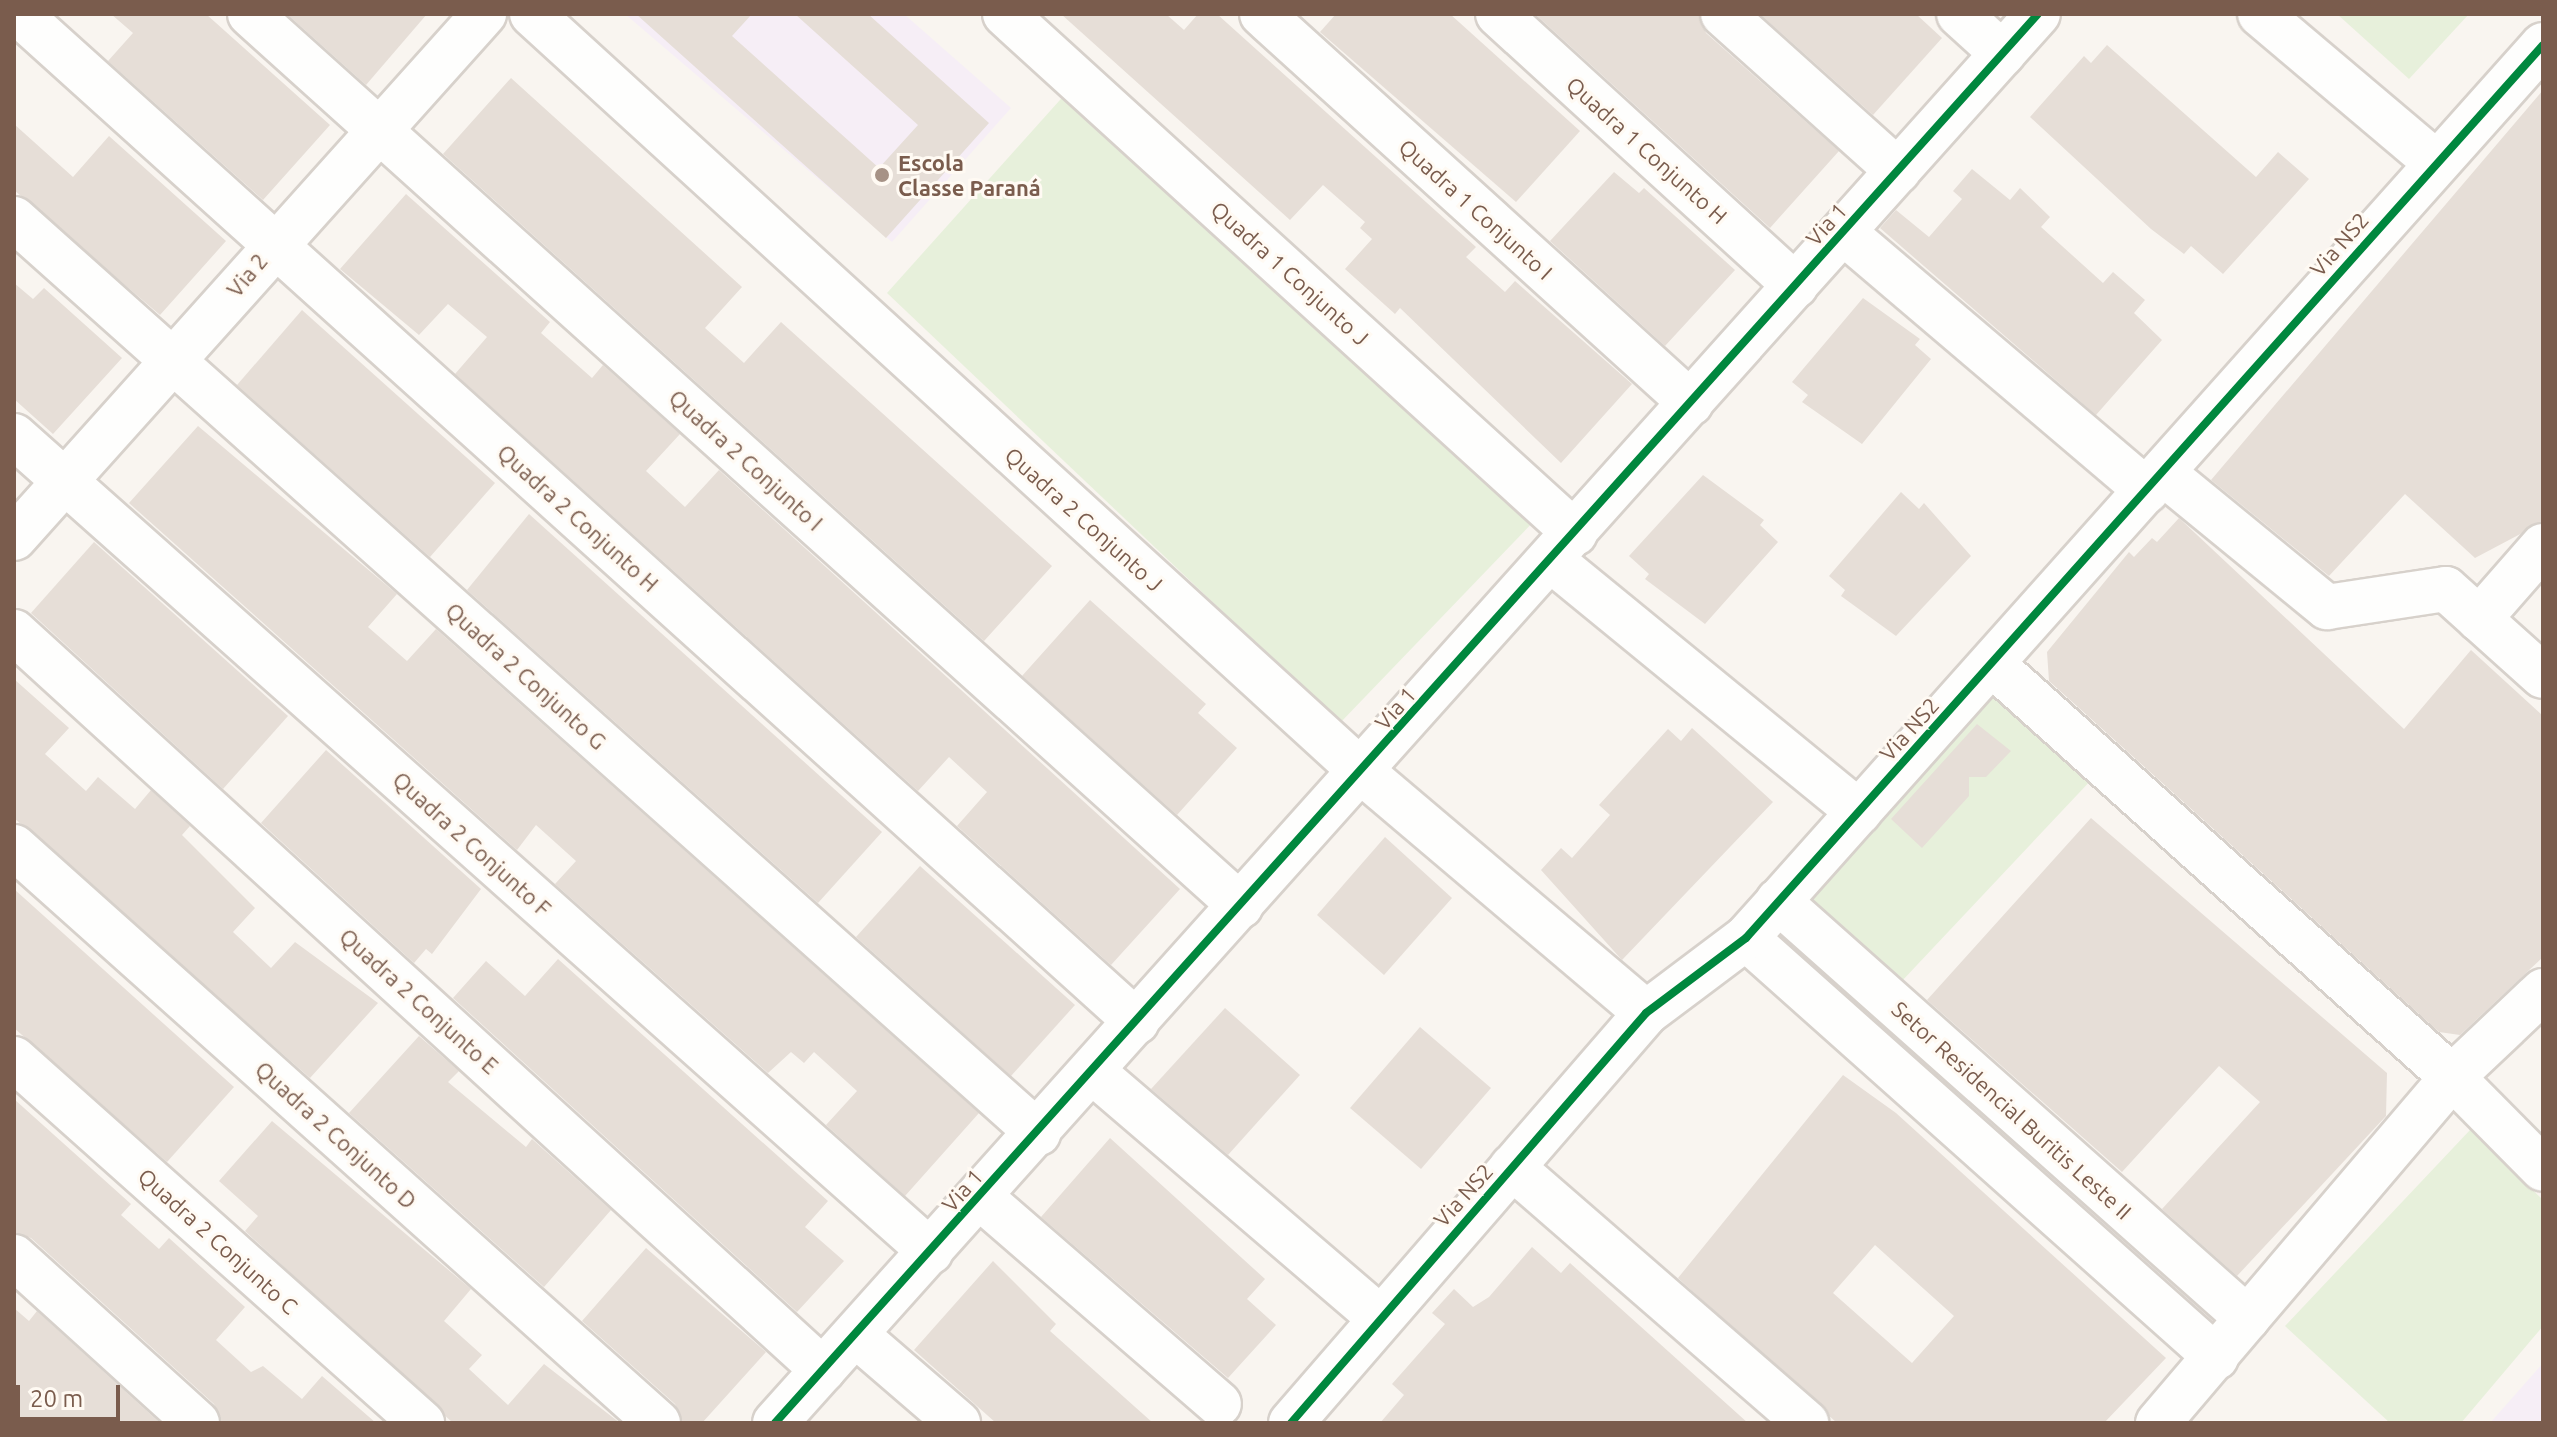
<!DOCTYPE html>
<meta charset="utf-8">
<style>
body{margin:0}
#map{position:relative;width:2557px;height:1437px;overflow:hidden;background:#f9f5f0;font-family:Ubuntu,sans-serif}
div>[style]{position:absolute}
.education>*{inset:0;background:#f6eef6}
.green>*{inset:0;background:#e7f0db}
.building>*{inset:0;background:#e6ded7}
.roads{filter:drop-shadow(2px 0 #d7d1cb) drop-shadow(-2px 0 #d7d1cb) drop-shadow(0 2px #d7d1cb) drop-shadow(0 -2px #d7d1cb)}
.minor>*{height:44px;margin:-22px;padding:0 22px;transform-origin:22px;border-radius:22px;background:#fefefd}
.cycleway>*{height:8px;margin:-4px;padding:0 4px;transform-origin:4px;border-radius:4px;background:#00873e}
.dots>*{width:22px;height:22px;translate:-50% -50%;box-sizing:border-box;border:4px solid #fffaf3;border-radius:50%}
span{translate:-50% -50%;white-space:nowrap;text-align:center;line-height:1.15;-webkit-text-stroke:6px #fffaf3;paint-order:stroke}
.street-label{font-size:22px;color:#7a5c4d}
.poi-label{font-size:22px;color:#7a5c4d;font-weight:700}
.left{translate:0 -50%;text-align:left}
.frame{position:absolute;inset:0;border:16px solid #7a5c4d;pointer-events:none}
.scale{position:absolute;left:16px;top:1385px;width:104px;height:36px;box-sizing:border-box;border:4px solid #7a5c4d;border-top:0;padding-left:10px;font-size:24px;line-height:28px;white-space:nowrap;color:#7a5c4d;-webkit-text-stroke:6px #fffaf3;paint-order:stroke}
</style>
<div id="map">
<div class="education">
<i style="clip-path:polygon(625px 14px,904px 14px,1011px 108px,892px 242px)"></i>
<i style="clip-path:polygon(2543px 1363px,2543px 1423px,2490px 1423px)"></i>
</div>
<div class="green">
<i style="clip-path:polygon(2337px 14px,2469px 14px,2409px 79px)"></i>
<i style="clip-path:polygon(1068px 91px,1538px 517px,1340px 723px,887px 293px)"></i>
<i style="clip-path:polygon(1988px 687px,2094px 777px,1901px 982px,1806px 899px)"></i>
<i style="clip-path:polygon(2470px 1130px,2543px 1200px,2543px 1326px,2461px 1423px,2390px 1423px,2285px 1326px)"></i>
</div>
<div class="building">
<i style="clip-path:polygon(111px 14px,206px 14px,330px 125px,263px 200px,108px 61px,133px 33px)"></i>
<i style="clip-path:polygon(287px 14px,427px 14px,366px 85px)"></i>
<i style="clip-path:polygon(636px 14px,752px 14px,732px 36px,879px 168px,918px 125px,795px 14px,868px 14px,989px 123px,886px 238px)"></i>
<i style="clip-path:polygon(1061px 14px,1166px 14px,1184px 30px,1198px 14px,1217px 14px,1476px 247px,1466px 257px,1505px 292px,1515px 281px,1632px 384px,1561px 463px,1400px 308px,1395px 314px,1345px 269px,1372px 239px,1360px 228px,1365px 222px,1323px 185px,1290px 220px)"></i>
<i style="clip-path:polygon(1336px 14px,1450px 14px,1580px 131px,1516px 202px,1320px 32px)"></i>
<i style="clip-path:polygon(1535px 14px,1699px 14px,1706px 33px,1839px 151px,1770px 228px)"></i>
<i style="clip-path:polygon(1760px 14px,1916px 14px,1942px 38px,1873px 115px)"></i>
<i style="clip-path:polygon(2107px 45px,2256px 177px,2278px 152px,2309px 179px,2223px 274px,2191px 246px,2184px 254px,2151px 229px,2030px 117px,2084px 56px,2091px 63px)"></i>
<i style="clip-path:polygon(511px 78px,742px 287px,705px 328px,744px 363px,781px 322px,1052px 566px,984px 641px,443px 154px)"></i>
<i style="clip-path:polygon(2543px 90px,2543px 522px,2475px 558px,2405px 494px,2329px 576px,2211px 480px)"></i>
<i style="clip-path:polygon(14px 124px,73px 177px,109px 136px,226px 241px,160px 315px,14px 190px)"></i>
<i style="clip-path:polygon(1972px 169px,2010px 200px,2020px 188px,2050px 217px,2041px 227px,2103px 283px,2113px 272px,2145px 300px,2134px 313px,2162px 340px,2096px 415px,1880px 228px,1896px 210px,1929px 237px,1962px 199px,1953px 191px)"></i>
<i style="clip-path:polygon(1614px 172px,1639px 193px,1644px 188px,1735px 270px,1665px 346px,1550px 241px)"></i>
<i style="clip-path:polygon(406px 194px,550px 322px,541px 333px,592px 378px,603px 365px,680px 434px,646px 471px,685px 507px,719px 470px,1180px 889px,1111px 965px,957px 826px,987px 792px,949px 757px,918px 791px,455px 374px,487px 337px,448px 304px,419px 335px,340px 269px)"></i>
<i style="clip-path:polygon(14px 283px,33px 299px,44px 288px,122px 358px,53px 434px,14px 399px)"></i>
<i style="clip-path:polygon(1863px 298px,1920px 339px,1915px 345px,1931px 359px,1862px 444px,1802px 402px,1808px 395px,1792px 382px)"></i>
<i style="clip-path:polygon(302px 310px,495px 483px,430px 557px,237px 385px)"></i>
<i style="clip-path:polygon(198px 426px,397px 594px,368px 627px,407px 661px,436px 629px,979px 1113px,905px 1196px,826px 1125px,857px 1091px,814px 1052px,804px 1063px,791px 1052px,768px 1073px,555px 884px,576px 861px,536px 825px,517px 850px,129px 503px)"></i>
<i style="clip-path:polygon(1703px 475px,1764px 520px,1760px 525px,1778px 542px,1705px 624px,1645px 579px,1649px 574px,1629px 556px)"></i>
<i style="clip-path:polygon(1901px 492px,1919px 509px,1924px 503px,1971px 556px,1896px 636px,1841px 596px,1845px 590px,1829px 576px)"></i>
<i style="clip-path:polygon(529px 514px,882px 832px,818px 903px,467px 590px)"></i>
<i style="clip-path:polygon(2179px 518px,2404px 729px,2471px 650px,2543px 716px,2543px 957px,2460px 1035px,2439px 1032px,2049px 681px,2047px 652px,2129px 552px,2134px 557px,2152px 538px,2157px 542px)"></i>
<i style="clip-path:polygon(94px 542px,288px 716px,223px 789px,31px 613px)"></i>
<i style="clip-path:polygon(1090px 600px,1206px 704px,1198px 713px,1237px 748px,1177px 815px,1022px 676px)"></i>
<i style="clip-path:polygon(14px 679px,69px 728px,45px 754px,86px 791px,98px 777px,135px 809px,151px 790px,190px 826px,182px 835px,255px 908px,233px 932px,271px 968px,295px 942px,378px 1003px,310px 1078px,14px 818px)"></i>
<i style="clip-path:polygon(1977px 724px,2011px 751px,1986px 777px,1969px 777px,1969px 796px,1922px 848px,1891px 819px)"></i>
<i style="clip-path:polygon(1692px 728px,1773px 802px,1622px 960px,1541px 870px,1561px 848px,1572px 858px,1610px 815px,1599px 805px,1668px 729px,1681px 741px)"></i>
<i style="clip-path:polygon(326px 750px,481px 889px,432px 954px,426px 949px,414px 963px,261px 823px)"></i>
<i style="clip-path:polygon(2091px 818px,2387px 1073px,2386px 1116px,2237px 1276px,2162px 1209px,2260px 1102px,2219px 1066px,2122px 1172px,1927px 1000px)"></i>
<i style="clip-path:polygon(1385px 837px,1452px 898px,1384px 975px,1317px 915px)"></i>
<i style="clip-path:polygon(920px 866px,1075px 1005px,1011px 1076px,856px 937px)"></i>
<i style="clip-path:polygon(14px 889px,234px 1087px,167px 1162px,14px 1028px)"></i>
<i style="clip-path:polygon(558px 959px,828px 1201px,805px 1227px,844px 1261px,797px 1312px,453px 998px,486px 961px,525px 996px)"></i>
<i style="clip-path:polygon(1225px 1008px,1300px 1075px,1228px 1155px,1151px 1089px)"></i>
<i style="clip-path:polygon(1420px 1027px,1491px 1088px,1421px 1169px,1350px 1108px)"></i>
<i style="clip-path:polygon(419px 1036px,459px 1071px,448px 1082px,526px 1147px,532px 1139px,611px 1210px,544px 1287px,349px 1113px)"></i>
<i style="clip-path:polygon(evenodd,1843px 1075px,1896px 1113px,2166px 1358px,2104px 1423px,1837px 1423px,1678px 1278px,1843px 1075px,1875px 1245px,1954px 1316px,1912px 1363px,1833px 1293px,1875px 1245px)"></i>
<i style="clip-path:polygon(14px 1099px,131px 1204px,121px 1215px,159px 1249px,169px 1238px,245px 1307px,216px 1340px,251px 1372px,263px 1366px,302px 1399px,322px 1376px,376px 1423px,221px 1423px,214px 1404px,31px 1238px,14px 1233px)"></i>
<i style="clip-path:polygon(272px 1121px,471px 1289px,444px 1321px,482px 1355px,469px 1369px,508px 1405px,544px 1364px,620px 1423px,453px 1423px,245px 1231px,258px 1216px,219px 1181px)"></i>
<i style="clip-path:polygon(1110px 1138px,1265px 1279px,1247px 1299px,1276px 1325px,1228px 1378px,1041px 1217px)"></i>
<i style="clip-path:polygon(1532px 1247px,1561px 1273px,1570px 1263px,1748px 1423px,1380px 1423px,1404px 1395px,1392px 1384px,1445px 1324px,1432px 1313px,1454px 1289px,1473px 1307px,1489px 1297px)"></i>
<i style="clip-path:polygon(646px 1248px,766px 1352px,702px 1423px,682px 1423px,675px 1404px,582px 1321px)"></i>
<i style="clip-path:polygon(993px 1261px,1056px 1324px,1050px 1331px,1153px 1423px,996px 1423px,914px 1350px)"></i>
<i style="clip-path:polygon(14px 1308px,29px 1321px,37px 1311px,160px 1423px,14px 1423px)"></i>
</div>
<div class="roads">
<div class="minor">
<i style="left:19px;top:14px;width:1505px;rotate:42.04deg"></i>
<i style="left:250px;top:14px;width:1333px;rotate:41.99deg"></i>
<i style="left:532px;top:14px;width:1124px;rotate:42.4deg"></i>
<i style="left:1362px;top:772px;width:372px;rotate:40.3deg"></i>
<i style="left:1005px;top:14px;width:771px;rotate:42.32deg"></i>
<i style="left:1262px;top:14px;width:579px;rotate:42.2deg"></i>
<i style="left:1498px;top:14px;width:403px;rotate:42.4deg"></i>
<i style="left:1723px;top:14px;width:235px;rotate:41.9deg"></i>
<i style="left:1959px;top:14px;width:59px;rotate:42.3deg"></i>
<i style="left:2260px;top:14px;width:229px;rotate:40.2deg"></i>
<i style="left:14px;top:219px;width:1373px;rotate:41.75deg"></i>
<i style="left:1843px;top:232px;width:399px;rotate:40.4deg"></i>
<i style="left:14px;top:436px;width:1227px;rotate:41.66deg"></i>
<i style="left:2163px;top:473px;width:212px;rotate:39.3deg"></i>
<i style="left:2327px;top:607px;width:120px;rotate:-8.6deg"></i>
<i style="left:2446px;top:589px;width:130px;rotate:41.9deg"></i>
<i style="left:14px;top:538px;width:704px;rotate:-48.11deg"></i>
<i style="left:1551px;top:560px;width:398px;rotate:39.3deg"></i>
<i style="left:2479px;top:619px;width:97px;rotate:-48.8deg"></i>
<i style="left:14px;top:632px;width:1095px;rotate:42.37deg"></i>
<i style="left:1992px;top:664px;width:618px;rotate:41.92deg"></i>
<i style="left:2452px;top:1077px;width:129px;rotate:45.3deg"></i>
<i style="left:14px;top:847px;width:864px;rotate:41.81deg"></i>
<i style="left:1778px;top:901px;width:628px;rotate:41.64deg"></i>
<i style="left:1746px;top:938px;width:630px;rotate:41.72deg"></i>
<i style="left:14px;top:1059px;width:547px;rotate:41.74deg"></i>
<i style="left:1093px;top:1072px;width:375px;rotate:40.6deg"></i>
<i style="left:1512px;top:1167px;width:390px;rotate:41deg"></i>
<i style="left:980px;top:1197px;width:316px;rotate:40.9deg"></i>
<i style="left:14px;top:1257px;width:247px;rotate:42.2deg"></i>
<i style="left:856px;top:1335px;width:135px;rotate:40.8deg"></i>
<i style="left:775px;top:1423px;width:1892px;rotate:-48.13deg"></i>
<i style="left:1291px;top:1423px;width:542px;rotate:-49.11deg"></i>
<i style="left:1646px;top:1013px;width:125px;rotate:-36.9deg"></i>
<i style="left:1746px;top:938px;width:1197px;rotate:-48.25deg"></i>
<i style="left:2158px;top:1423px;width:454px;rotate:-49.6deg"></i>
<i style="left:2452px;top:1077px;width:125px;rotate:-43.4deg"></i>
</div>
</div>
<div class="cycleway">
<i style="left:775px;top:1423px;width:1892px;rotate:-48.13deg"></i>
<i style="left:1291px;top:1423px;width:542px;rotate:-49.11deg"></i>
<i style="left:1646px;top:1013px;width:125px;rotate:-36.9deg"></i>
<i style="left:1746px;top:938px;width:1197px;rotate:-48.25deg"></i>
</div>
<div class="dots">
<i style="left:882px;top:175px;background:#a69286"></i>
</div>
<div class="street-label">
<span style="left:1647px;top:150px;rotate:42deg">Quadra 1 Conjunto H</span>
<span style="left:1476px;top:209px;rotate:42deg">Quadra 1 Conjunto I</span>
<span style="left:1826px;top:224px;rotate:-48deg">Via 1</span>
<span style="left:2339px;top:244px;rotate:-49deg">Via NS2</span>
<span style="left:1290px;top:273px;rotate:42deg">Quadra 1 Conjunto J</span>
<span style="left:247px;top:275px;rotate:-50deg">Via 2</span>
<span style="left:746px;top:460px;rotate:42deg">Quadra 2 Conjunto I</span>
<span style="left:578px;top:518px;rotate:42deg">Quadra 2 Conjunto H</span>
<span style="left:1084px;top:519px;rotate:42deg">Quadra 2 Conjunto J</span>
<span style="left:526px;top:676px;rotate:42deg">Quadra 2 Conjunto G</span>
<span style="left:1395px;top:708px;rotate:-48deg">Via 1</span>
<span style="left:1909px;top:729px;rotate:-48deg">Via NS2</span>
<span style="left:472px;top:844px;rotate:42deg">Quadra 2 Conjunto F</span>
<span style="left:419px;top:1001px;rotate:42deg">Quadra 2 Conjunto E</span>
<span style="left:2012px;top:1110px;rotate:42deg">Setor Residencial Buritis Leste II</span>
<span style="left:336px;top:1135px;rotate:42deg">Quadra 2 Conjunto D</span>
<span style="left:962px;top:1190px;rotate:-48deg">Via 1</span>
<span style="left:1463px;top:1195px;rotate:-48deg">Via NS2</span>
<span style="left:218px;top:1241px;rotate:42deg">Quadra 2 Conjunto C</span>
</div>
<div class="poi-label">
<span class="left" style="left:898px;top:175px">Escola<br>Classe Paraná</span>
</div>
<div class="frame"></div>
<div class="scale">20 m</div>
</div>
